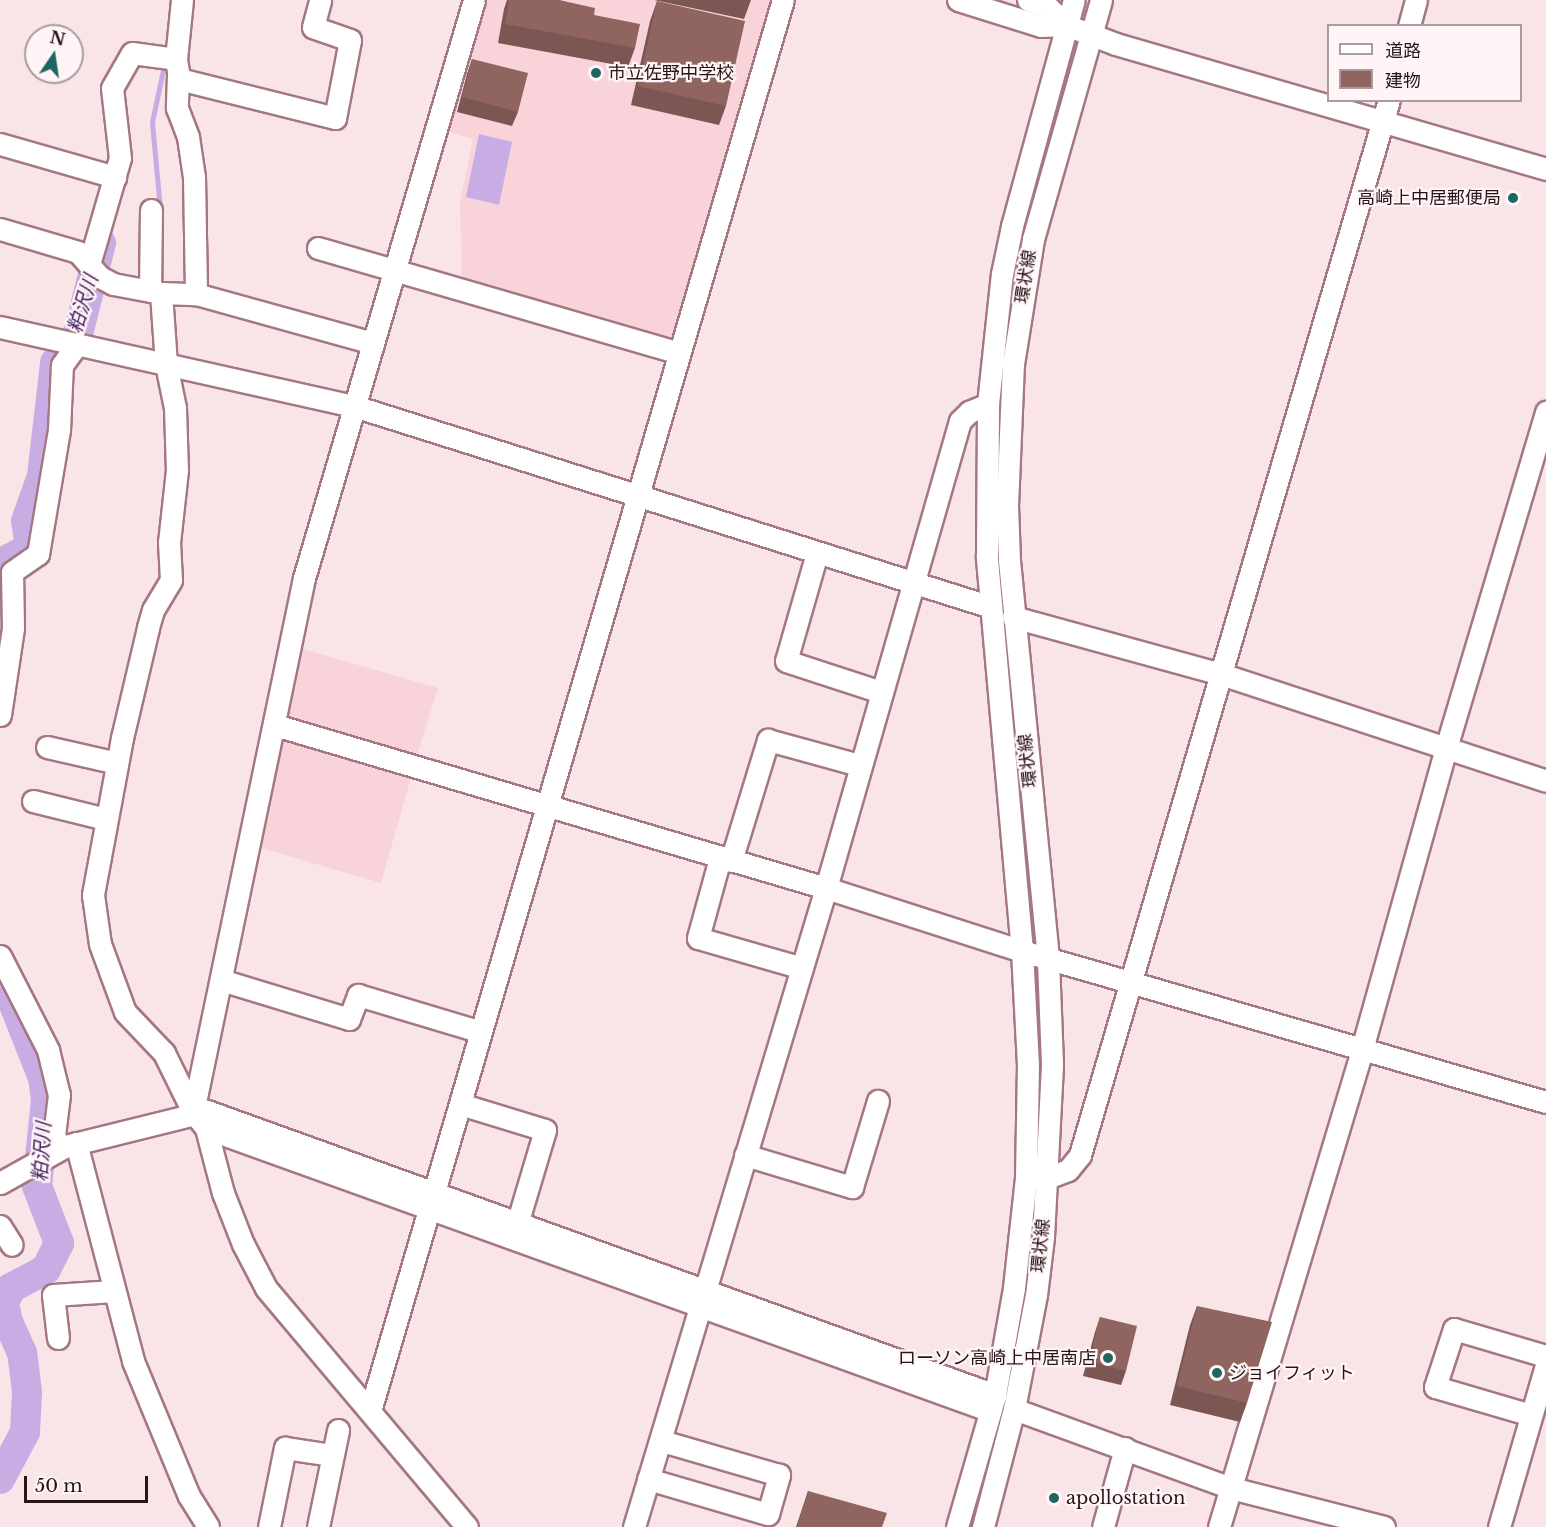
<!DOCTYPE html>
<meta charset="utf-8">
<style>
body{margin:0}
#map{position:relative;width:1546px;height:1527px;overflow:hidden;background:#f9e4e7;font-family:"Libre Baskerville","Noto Sans JP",serif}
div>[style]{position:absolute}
.built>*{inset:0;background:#f8d4da}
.water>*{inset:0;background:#c7ade4}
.stream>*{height:5px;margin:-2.5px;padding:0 2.5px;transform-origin:2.5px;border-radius:2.5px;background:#c7ade4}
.river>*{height:30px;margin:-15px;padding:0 15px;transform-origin:15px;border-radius:15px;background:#c7ade4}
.roads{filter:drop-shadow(2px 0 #a57780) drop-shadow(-2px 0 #a57780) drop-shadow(0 2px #a57780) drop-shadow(0 -2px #a57780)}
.minor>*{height:21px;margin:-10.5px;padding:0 10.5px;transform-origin:10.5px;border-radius:10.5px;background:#fff}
.wall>*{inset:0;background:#7c5652}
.building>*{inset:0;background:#90645f}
.dots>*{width:16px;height:16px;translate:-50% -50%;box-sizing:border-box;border:3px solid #fff4f6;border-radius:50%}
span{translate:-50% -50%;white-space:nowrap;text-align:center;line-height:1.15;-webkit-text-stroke:4.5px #fff4f6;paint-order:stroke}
.poi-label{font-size:18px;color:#271619}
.left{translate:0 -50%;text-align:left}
.right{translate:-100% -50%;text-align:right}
.street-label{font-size:18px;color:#271619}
.water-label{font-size:20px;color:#442161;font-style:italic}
.legend{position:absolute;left:1327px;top:24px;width:195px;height:78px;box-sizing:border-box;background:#fff4f6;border:2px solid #a99b9e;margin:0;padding:8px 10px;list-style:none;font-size:18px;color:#271619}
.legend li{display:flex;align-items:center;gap:12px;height:30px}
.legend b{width:30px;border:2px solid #a99b9e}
.north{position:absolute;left:24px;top:24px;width:60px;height:60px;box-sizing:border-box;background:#fff4f6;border:2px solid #a99b9e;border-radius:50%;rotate:13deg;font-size:16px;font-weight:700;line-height:24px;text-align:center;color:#271619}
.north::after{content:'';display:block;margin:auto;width:21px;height:27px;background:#1c6760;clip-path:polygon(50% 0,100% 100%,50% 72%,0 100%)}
.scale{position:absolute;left:24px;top:1476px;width:124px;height:27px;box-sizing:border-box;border:3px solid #271619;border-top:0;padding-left:8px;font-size:18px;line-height:21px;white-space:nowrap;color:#271619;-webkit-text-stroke:4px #fff4f6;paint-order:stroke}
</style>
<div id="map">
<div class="built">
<i style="clip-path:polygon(483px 0,773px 0,675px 346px,462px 283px,460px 202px,473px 139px,445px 131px)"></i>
<i style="clip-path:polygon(300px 648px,438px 688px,415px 762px,288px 725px,285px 717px)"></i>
<i style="clip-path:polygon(288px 736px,412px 774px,381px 883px,261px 848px,281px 739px)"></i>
</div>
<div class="water">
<i style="clip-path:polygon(479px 134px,512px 142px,499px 205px,466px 197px)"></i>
</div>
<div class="stream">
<i style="left:160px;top:209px;width:87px;rotate:-95.3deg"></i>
<i style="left:152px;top:122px;width:62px;rotate:-78deg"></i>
<i style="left:161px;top:263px;width:24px;rotate:90deg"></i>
<i style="left:0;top:1297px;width:7px;rotate:56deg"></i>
</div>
<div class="river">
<i style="left:0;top:643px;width:33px;rotate:-76deg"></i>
<i style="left:8px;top:611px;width:39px;rotate:-102deg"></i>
<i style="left:0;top:573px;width:17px;rotate:-57deg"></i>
<i style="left:9px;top:559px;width:24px;rotate:-28deg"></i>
<i style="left:30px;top:548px;width:27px;rotate:-98deg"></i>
<i style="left:26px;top:521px;width:48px;rotate:-70.4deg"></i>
<i style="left:42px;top:476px;width:114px;rotate:-83.4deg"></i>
<i style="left:55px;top:363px;width:37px;rotate:-52deg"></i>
<i style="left:78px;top:334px;width:94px;rotate:-75.8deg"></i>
<i style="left:0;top:1479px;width:53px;rotate:-62deg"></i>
<i style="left:25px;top:1432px;width:40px;rotate:-87.1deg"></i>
<i style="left:27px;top:1392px;width:39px;rotate:-97deg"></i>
<i style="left:22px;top:1353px;width:34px;rotate:-114deg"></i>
<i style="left:8px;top:1322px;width:19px;rotate:-102deg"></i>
<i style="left:4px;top:1303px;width:17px;rotate:-65deg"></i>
<i style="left:11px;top:1288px;width:40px;rotate:-28deg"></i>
<i style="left:46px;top:1269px;width:29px;rotate:-63deg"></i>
<i style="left:59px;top:1243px;width:61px;rotate:-111.1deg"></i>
<i style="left:37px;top:1186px;width:85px;rotate:-84deg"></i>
<i style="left:46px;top:1101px;width:23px;rotate:-97deg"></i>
<i style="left:43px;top:1078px;width:87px;rotate:-111.6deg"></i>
</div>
<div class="roads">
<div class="minor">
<i style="left:182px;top:0;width:59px;rotate:95.8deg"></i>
<i style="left:176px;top:59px;width:20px;rotate:81deg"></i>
<i style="left:179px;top:79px;width:161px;rotate:14deg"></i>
<i style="left:335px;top:118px;width:79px;rotate:-79.1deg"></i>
<i style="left:350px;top:40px;width:39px;rotate:-161deg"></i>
<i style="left:313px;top:27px;width:28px;rotate:-75deg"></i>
<i style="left:958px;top:0;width:87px;rotate:17.4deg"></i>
<i style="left:1041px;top:26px;width:25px;rotate:-2deg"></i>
<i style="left:1028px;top:0;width:20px;rotate:18deg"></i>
<i style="left:1047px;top:6px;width:27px;rotate:45deg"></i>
<i style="left:1066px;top:25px;width:53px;rotate:20.8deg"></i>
<i style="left:1116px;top:44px;width:448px;rotate:16.2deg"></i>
<i style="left:1409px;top:26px;width:27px;rotate:-75deg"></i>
<i style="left:178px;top:74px;width:34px;rotate:92deg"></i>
<i style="left:177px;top:108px;width:31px;rotate:69deg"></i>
<i style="left:188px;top:137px;width:40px;rotate:81.5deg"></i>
<i style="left:194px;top:177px;width:117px;rotate:89deg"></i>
<i style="left:0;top:144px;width:120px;rotate:16deg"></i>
<i style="left:0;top:229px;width:81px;rotate:16.4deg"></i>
<i style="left:78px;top:252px;width:33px;rotate:49deg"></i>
<i style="left:100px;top:277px;width:15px;rotate:28deg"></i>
<i style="left:113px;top:284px;width:49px;rotate:10.6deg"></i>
<i style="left:161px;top:293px;width:71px;rotate:86deg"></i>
<i style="left:166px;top:364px;width:45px;rotate:78.4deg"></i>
<i style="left:175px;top:408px;width:62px;rotate:88.2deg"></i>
<i style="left:177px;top:470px;width:72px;rotate:96.3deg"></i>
<i style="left:169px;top:542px;width:38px;rotate:87deg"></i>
<i style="left:171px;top:580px;width:35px;rotate:121deg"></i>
<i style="left:153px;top:610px;width:19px;rotate:106deg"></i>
<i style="left:148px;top:628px;width:113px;rotate:103.3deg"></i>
<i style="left:122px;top:738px;width:160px;rotate:100.5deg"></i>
<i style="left:93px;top:895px;width:49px;rotate:81.9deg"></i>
<i style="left:100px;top:944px;width:72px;rotate:69.8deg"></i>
<i style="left:125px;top:1012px;width:57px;rotate:46.4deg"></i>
<i style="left:164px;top:1053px;width:66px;rotate:63.8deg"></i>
<i style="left:318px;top:248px;width:376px;rotate:16.2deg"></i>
<i style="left:90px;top:261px;width:107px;rotate:-73.8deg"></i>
<i style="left:120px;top:158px;width:70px;rotate:-96.5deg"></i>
<i style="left:112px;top:88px;width:40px;rotate:-60.3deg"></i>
<i style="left:132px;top:53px;width:44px;rotate:7.8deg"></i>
<i style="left:150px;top:291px;width:81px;rotate:-89.3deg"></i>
<i style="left:161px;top:293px;width:35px;rotate:2deg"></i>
<i style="left:196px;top:294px;width:184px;rotate:15.5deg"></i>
<i style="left:0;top:327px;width:363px;rotate:12.6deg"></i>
<i style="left:354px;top:406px;width:668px;rotate:17.51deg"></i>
<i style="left:817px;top:553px;width:112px;rotate:106deg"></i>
<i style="left:786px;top:661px;width:100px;rotate:18.1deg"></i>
<i style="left:1013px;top:617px;width:216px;rotate:15.3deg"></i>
<i style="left:1221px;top:674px;width:342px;rotate:18.2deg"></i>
<i style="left:0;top:715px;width:88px;rotate:-81.5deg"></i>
<i style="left:13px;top:628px;width:56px;rotate:-91deg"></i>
<i style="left:12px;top:572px;width:32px;rotate:-35deg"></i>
<i style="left:38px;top:554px;width:126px;rotate:-80.4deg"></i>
<i style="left:59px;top:430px;width:65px;rotate:-87.4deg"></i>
<i style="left:62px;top:365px;width:26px;rotate:-54deg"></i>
<i style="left:275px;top:725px;width:575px;rotate:16.48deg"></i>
<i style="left:826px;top:888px;width:206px;rotate:17.8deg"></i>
<i style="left:1022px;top:951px;width:545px;rotate:16.08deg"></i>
<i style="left:47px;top:747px;width:72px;rotate:12.9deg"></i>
<i style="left:33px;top:801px;width:75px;rotate:13.9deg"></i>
<i style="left:720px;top:858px;width:83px;rotate:105.4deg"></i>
<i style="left:698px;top:938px;width:108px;rotate:16.1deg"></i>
<i style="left:731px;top:861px;width:127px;rotate:-73deg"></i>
<i style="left:768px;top:740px;width:94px;rotate:15.4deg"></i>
<i style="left:0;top:956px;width:106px;rotate:62.9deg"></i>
<i style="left:48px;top:1050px;width:46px;rotate:76.3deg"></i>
<i style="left:59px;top:1095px;width:40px;rotate:97.1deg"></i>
<i style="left:54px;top:1135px;width:15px;rotate:67deg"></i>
<i style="left:221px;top:980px;width:134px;rotate:16.9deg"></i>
<i style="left:349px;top:1019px;width:26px;rotate:-69deg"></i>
<i style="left:358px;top:995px;width:128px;rotate:16.7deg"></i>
<i style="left:460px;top:1104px;width:89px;rotate:17deg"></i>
<i style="left:545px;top:1130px;width:98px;rotate:106.6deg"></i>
<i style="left:206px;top:1128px;width:834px;rotate:19.82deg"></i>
<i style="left:76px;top:1143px;width:225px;rotate:75.3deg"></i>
<i style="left:133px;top:1361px;width:146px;rotate:67.5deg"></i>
<i style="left:189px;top:1496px;width:36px;rotate:58deg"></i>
<i style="left:745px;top:1155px;width:112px;rotate:16.7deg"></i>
<i style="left:852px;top:1187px;width:90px;rotate:-73.2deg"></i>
<i style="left:1047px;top:1178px;width:22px;rotate:-21deg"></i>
<i style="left:1068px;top:1170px;width:19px;rotate:-51deg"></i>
<i style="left:1080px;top:1155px;width:1099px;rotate:-73.68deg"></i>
<i style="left:0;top:1183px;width:76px;rotate:-29.3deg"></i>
<i style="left:66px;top:1146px;width:145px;rotate:-13.9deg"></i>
<i style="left:207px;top:1111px;width:838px;rotate:19.82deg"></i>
<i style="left:0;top:1226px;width:22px;rotate:58deg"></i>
<i style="left:58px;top:1338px;width:43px;rotate:-96.6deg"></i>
<i style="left:53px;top:1295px;width:61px;rotate:-3.8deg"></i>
<i style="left:1014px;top:1409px;width:231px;rotate:20deg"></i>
<i style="left:1231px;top:1488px;width:158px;rotate:14.3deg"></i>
<i style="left:370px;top:1411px;width:1470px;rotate:-73.69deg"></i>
<i style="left:1531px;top:1415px;width:100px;rotate:-163.7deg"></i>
<i style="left:1435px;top:1387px;width:61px;rotate:-71.9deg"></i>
<i style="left:1454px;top:1329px;width:96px;rotate:16.4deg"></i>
<i style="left:648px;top:1479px;width:125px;rotate:16.3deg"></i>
<i style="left:768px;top:1514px;width:41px;rotate:-74.2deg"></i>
<i style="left:779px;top:1475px;width:122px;rotate:-163.8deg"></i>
<i style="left:269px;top:1527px;width:81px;rotate:-78.6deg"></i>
<i style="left:285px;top:1448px;width:48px;rotate:8.5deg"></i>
<i style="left:318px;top:1527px;width:99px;rotate:-78.3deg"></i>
<i style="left:467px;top:1527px;width:312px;rotate:-130.1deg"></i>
<i style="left:266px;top:1288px;width:50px;rotate:-117.6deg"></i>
<i style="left:243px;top:1244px;width:55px;rotate:-111.4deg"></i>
<i style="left:223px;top:1193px;width:67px;rotate:-104.7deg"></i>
<i style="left:206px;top:1128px;width:21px;rotate:-129deg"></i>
<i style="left:193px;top:1112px;width:545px;rotate:-78.26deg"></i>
<i style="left:304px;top:578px;width:602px;rotate:-73.61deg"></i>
<i style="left:634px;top:1527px;width:667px;rotate:-73.28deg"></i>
<i style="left:826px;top:888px;width:486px;rotate:-74deg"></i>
<i style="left:960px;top:421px;width:13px;rotate:-45deg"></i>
<i style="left:969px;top:412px;width:21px;rotate:-23deg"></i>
<i style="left:957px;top:1527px;width:137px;rotate:-73.9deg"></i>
<i style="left:995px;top:1395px;width:109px;rotate:-79.9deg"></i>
<i style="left:1014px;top:1288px;width:111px;rotate:-83.8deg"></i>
<i style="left:1026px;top:1178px;width:113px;rotate:-89deg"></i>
<i style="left:1028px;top:1065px;width:114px;rotate:-93deg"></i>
<i style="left:1022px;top:951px;width:397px;rotate:-95.1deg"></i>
<i style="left:987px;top:556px;width:152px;rotate:-89.6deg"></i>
<i style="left:988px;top:404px;width:131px;rotate:-83.9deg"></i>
<i style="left:1002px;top:274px;width:49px;rotate:-78.2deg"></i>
<i style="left:1012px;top:226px;width:234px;rotate:-74.7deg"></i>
<i style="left:983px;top:1527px;width:122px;rotate:-75.3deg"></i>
<i style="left:1014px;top:1409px;width:116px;rotate:-79.1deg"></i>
<i style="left:1036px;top:1295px;width:58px;rotate:-83.1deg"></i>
<i style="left:1043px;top:1237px;width:173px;rotate:-87deg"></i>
<i style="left:1052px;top:1064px;width:106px;rotate:-92.2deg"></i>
<i style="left:1048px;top:958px;width:400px;rotate:-95.6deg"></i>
<i style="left:1009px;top:560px;width:54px;rotate:-92.1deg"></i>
<i style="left:1007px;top:506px;width:142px;rotate:-87.6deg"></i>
<i style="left:1013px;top:364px;width:127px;rotate:-80.9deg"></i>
<i style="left:1033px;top:239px;width:248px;rotate:-74.1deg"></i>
<i style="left:1103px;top:1527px;width:82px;rotate:-74.4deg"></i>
<i style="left:1219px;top:1527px;width:499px;rotate:-73.3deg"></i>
<i style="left:1362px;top:1049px;width:313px;rotate:-74.4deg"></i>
<i style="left:1446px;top:748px;width:351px;rotate:-73.4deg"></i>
<i style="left:1499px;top:1527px;width:169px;rotate:-73.8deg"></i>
</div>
</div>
<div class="wall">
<i style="clip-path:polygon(507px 0,559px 0,594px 15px,635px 48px,628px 67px,498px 43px,504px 9px)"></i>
<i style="clip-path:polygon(654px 0,751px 0,744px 19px)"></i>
<i style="clip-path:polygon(657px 1px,726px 106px,719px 125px,631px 105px,650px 21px)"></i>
<i style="clip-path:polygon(472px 59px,518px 112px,512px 126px,457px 112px,467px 74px)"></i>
<i style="clip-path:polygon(1197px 1306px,1247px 1403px,1240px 1422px,1170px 1405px,1190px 1325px)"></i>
<i style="clip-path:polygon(1100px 1317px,1126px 1371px,1121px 1385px,1083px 1376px,1095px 1332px)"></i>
<i style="clip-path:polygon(808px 1491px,882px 1527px,796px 1527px)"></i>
</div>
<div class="building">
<i style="clip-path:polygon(509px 0,559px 0,595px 8px,594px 15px,640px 24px,635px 48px,505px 24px)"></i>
<i style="clip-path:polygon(657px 1px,745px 21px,726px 106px,638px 86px)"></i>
<i style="clip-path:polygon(472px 59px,528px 73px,518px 112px,462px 97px)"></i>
<i style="clip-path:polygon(1197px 1306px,1272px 1322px,1247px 1403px,1177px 1386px)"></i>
<i style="clip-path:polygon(1100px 1317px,1137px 1326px,1126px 1371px,1089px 1361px)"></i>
<i style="clip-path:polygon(808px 1491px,887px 1513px,882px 1527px,797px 1527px)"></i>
</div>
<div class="dots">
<i style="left:596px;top:73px;background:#1c6760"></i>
<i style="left:1513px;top:198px;background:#1c6760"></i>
<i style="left:1108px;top:1358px;background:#1c6760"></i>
<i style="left:1217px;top:1373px;background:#1c6760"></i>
<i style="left:1054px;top:1498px;background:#1c6760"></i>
</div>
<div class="poi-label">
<span class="left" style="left:608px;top:73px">市立佐野中学校</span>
<span class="right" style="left:1501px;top:198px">高崎上中居郵便局</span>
<span class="right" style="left:1096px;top:1358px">ローソン高崎上中居南店</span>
<span class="left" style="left:1229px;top:1373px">ジョイフィット</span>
<span class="left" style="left:1066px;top:1498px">apollostation</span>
</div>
<div class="street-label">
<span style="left:1026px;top:277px;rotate:-81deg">環状線</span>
<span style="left:1028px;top:761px;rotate:-96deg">環状線</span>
<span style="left:1041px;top:1246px;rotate:-84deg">環状線</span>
</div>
<div class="water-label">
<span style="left:83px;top:304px;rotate:-73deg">粕沢川</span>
<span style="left:42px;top:1152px;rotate:-86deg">粕沢川</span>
</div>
<ul class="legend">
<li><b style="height:8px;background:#fff"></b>道路</li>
<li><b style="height:16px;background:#90645f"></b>建物</li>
</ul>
<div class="north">N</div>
<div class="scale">50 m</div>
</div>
